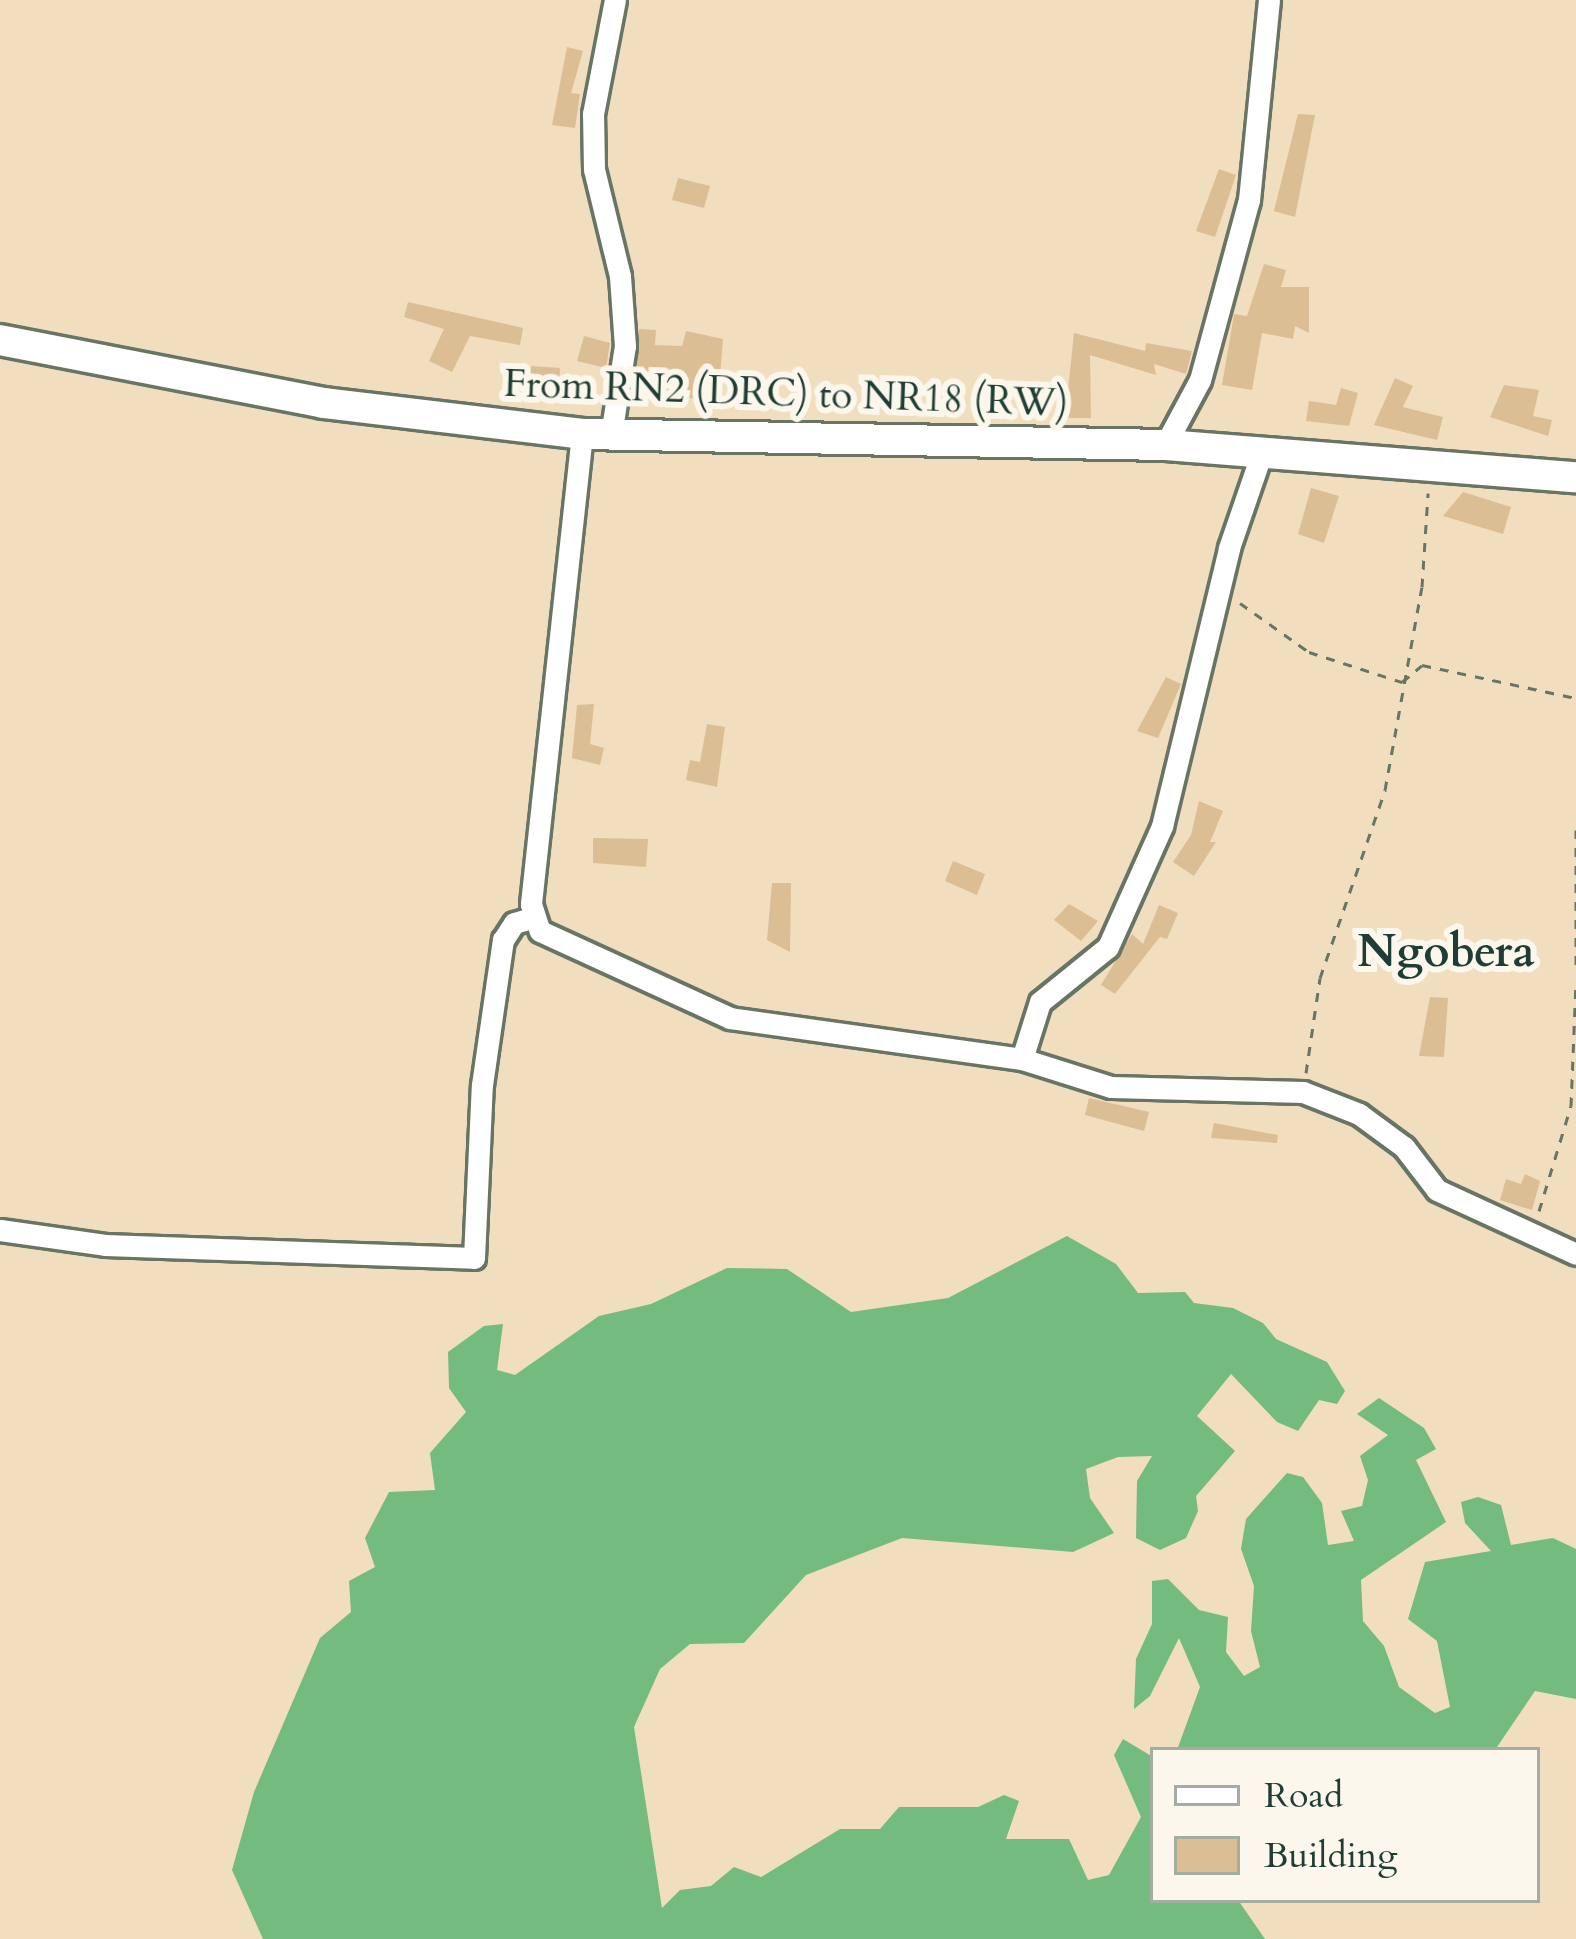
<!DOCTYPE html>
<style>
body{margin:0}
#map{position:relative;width:1576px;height:1939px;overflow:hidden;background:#f0debe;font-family:Cardo,serif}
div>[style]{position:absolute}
.forest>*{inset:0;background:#74bb80}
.building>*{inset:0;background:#dcbe95}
.path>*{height:3px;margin-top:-1.5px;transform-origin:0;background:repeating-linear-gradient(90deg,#687564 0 9px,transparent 0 18px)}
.roads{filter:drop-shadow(3px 0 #687564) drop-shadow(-3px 0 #687564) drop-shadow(0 3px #687564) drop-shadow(0 -3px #687564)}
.minor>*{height:21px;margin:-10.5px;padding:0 10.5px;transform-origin:10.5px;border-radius:10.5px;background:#fff}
.secondary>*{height:30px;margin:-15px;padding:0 15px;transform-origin:15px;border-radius:15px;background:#fff}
span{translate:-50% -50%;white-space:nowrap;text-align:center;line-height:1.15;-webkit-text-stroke:12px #fbf7ec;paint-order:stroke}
.street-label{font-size:39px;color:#1f3d34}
.quarter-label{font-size:45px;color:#1f3d34;font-weight:700}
.legend{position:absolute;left:1150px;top:1747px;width:390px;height:156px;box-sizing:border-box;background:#fbf7ec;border:3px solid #a3ada2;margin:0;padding:15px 21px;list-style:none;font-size:36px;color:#1f3d34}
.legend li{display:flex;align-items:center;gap:24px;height:60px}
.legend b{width:60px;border:3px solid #a3ada2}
</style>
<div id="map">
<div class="forest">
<i style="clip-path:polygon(1067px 1236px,1116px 1264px,1138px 1293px,1185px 1292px,1194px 1303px,1233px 1308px,1263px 1323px,1276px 1339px,1327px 1362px,1345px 1391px,1337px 1404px,1319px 1400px,1298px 1431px,1277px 1422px,1231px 1374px,1197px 1416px,1235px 1451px,1196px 1496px,1198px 1511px,1186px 1538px,1160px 1550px,1136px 1538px,1137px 1481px,1152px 1456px,1118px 1457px,1086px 1469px,1090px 1498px,1114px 1533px,1073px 1552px,902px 1538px,806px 1575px,744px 1643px,690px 1644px,660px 1669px,634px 1727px,662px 1908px,680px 1890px,711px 1886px,734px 1867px,761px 1877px,840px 1829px,880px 1829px,899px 1807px,978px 1807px,1004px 1795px,1019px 1801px,1006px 1839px,1069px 1839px,1088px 1880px,1109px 1875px,1141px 1817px,1114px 1755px,1123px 1739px,1153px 1757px,1153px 1900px,1238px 1900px,1265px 1939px,263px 1939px,232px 1870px,254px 1792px,320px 1638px,351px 1612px,349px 1581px,375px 1567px,365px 1538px,389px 1492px,435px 1490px,430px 1453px,466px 1412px,449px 1388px,448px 1352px,484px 1326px,503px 1324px,497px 1370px,515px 1375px,599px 1316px,651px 1304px,727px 1268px,787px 1269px,851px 1312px,948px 1298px)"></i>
<i style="clip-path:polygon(1379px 1398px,1424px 1428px,1436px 1449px,1416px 1460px,1446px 1522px,1361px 1580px,1363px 1621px,1384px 1646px,1399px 1687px,1435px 1713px,1450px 1707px,1437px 1641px,1408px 1619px,1425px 1562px,1491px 1551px,1465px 1523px,1461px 1502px,1478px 1497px,1501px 1505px,1511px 1545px,1553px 1538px,1576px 1549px,1576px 1699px,1535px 1691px,1495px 1750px,1177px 1750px,1200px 1687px,1179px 1638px,1150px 1696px,1134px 1709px,1136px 1659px,1152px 1624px,1152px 1581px,1168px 1579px,1199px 1610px,1228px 1617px,1226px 1652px,1244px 1676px,1260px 1667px,1251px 1631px,1254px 1586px,1241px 1549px,1246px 1519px,1287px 1473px,1303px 1477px,1322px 1503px,1328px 1545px,1354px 1541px,1341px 1511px,1362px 1506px,1368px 1480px,1360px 1456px,1388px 1435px,1357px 1414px)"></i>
</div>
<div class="building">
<i style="clip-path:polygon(567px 47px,583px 51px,571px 93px,580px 94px,575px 128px,552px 125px)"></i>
<i style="clip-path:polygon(1298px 114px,1315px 115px,1295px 217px,1274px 211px)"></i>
<i style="clip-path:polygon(1219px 169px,1236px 175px,1215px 237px,1196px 231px)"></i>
<i style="clip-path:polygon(678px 178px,710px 186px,704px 208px,672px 200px)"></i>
<i style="clip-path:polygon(1264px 264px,1286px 270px,1281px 287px,1309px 287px,1309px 333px,1295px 326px,1293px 339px,1262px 333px,1252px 390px,1222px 385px,1234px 314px,1247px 316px)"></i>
<i style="clip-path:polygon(408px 302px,523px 328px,520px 345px,470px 336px,452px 372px,429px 361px,444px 329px,404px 317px)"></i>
<i style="clip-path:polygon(639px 329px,656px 330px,655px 345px,682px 346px,686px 331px,723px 339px,718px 403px,634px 388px)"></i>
<i style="clip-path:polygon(1074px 333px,1145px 351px,1146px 343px,1192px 351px,1186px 374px,1154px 364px,1156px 375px,1090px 355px,1091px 418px,1065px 418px)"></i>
<i style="clip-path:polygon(584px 336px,610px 343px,606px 368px,577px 361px)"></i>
<i style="clip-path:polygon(531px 366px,560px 368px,558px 398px,529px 396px)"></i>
<i style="clip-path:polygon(1395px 378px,1413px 386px,1403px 407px,1443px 417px,1437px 440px,1374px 425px)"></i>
<i style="clip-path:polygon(1504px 385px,1539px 390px,1533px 416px,1552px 420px,1548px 436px,1490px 417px)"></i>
<i style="clip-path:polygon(1341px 388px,1358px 393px,1349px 426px,1306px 421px,1309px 401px,1336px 405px)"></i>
<i style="clip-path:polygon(1311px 488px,1339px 496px,1324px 543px,1298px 534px)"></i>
<i style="clip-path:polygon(1463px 492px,1511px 507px,1503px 534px,1443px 516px)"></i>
<i style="clip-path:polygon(1166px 677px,1181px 684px,1158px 738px,1137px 731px)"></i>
<i style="clip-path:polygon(594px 704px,590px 744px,604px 748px,600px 765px,572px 758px,577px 705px)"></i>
<i style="clip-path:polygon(707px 724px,725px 727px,717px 787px,686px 780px,690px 760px,700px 762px)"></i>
<i style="clip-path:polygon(1199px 801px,1223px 811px,1210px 842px,1216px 842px,1194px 876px,1173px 862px,1191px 835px)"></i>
<i style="clip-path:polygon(593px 838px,648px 839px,646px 867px,593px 863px)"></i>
<i style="clip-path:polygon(953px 861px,985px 874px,977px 895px,945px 881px)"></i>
<i style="clip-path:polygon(772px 883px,791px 883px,790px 952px,767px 940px)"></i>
<i style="clip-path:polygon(1069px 904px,1098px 921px,1081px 941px,1054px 920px)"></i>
<i style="clip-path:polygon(1159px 905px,1178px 913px,1167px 939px,1160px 937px,1115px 994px,1101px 985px,1132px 934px,1143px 944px)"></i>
<i style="clip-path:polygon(1430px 997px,1448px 998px,1444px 1057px,1419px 1056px)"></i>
<i style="clip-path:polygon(1089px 1098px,1149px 1112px,1144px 1131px,1085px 1115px)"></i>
<i style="clip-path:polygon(1214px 1123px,1278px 1135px,1277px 1143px,1211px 1138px)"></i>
<i style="clip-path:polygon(1525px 1174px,1540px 1181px,1532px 1210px,1500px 1200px,1506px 1179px,1521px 1184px)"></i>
</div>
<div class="path">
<i style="left:1240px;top:603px;width:85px;rotate:35.4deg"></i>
<i style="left:1309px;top:652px;width:98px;rotate:17.9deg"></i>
<i style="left:1402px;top:682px;width:26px;rotate:-40deg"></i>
<i style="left:1422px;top:665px;width:157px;rotate:12.1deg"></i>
<i style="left:1576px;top:830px;width:135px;rotate:90deg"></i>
<i style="left:1306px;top:1073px;width:96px;rotate:-81.6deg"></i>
<i style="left:1320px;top:978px;width:199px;rotate:-70.9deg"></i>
<i style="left:1385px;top:790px;width:206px;rotate:-79.7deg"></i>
<i style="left:1422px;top:587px;width:94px;rotate:-86.3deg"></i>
<i style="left:1539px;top:1211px;width:110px;rotate:-73.1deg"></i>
<i style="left:1571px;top:1106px;width:122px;rotate:-87.7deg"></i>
</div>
<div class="roads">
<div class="minor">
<i style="left:582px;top:434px;width:473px;rotate:96.2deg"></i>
<i style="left:531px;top:904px;width:28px;rotate:72deg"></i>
<i style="left:540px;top:931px;width:209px;rotate:24.6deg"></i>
<i style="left:730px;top:1018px;width:295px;rotate:8deg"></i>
<i style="left:1022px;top:1059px;width:93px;rotate:17.5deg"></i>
<i style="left:1111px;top:1087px;width:192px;rotate:1.5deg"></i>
<i style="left:1303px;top:1092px;width:60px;rotate:21.4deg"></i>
<i style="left:1359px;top:1114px;width:56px;rotate:36.3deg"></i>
<i style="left:1404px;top:1147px;width:54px;rotate:52.5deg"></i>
<i style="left:1437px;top:1190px;width:153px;rotate:24.7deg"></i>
<i style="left:611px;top:435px;width:90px;rotate:-81.1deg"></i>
<i style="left:625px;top:346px;width:70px;rotate:-94.1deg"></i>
<i style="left:620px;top:276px;width:110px;rotate:-103.7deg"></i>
<i style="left:594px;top:169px;width:55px;rotate:-91deg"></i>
<i style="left:593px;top:114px;width:116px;rotate:-79.1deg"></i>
<i style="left:1165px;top:445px;width:74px;rotate:-61.7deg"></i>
<i style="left:1200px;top:380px;width:187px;rotate:-74.8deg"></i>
<i style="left:1249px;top:200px;width:201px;rotate:-84.3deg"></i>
<i style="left:1022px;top:1059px;width:60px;rotate:-72.5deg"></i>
<i style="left:1040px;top:1002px;width:87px;rotate:-39deg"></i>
<i style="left:1108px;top:947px;width:133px;rotate:-65.9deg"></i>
<i style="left:1162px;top:826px;width:286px;rotate:-76.4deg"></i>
<i style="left:1229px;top:548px;width:98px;rotate:-71deg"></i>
<i style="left:0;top:1230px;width:106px;rotate:8.1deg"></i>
<i style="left:105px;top:1245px;width:369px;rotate:2deg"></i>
<i style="left:474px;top:1258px;width:173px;rotate:-87.4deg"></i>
<i style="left:482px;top:1085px;width:147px;rotate:-81.8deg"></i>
<i style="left:503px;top:940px;width:20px;rotate:-57deg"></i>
<i style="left:514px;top:923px;width:18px;rotate:-16deg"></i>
</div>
<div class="secondary">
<i style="left:0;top:340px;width:329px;rotate:11deg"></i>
<i style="left:323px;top:403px;width:261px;rotate:6.8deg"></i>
<i style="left:582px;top:434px;width:583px;rotate:1.08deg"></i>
<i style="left:1165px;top:445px;width:412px;rotate:4.5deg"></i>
</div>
</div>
<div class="street-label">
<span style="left:786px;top:394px;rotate:2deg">From RN2 (DRC) to NR18 (RW)</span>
</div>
<div class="quarter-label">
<span style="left:1446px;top:952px">Ngobera</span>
</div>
<ul class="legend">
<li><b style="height:15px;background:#fff"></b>Road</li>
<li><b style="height:33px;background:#dcbe95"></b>Building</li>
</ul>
</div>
